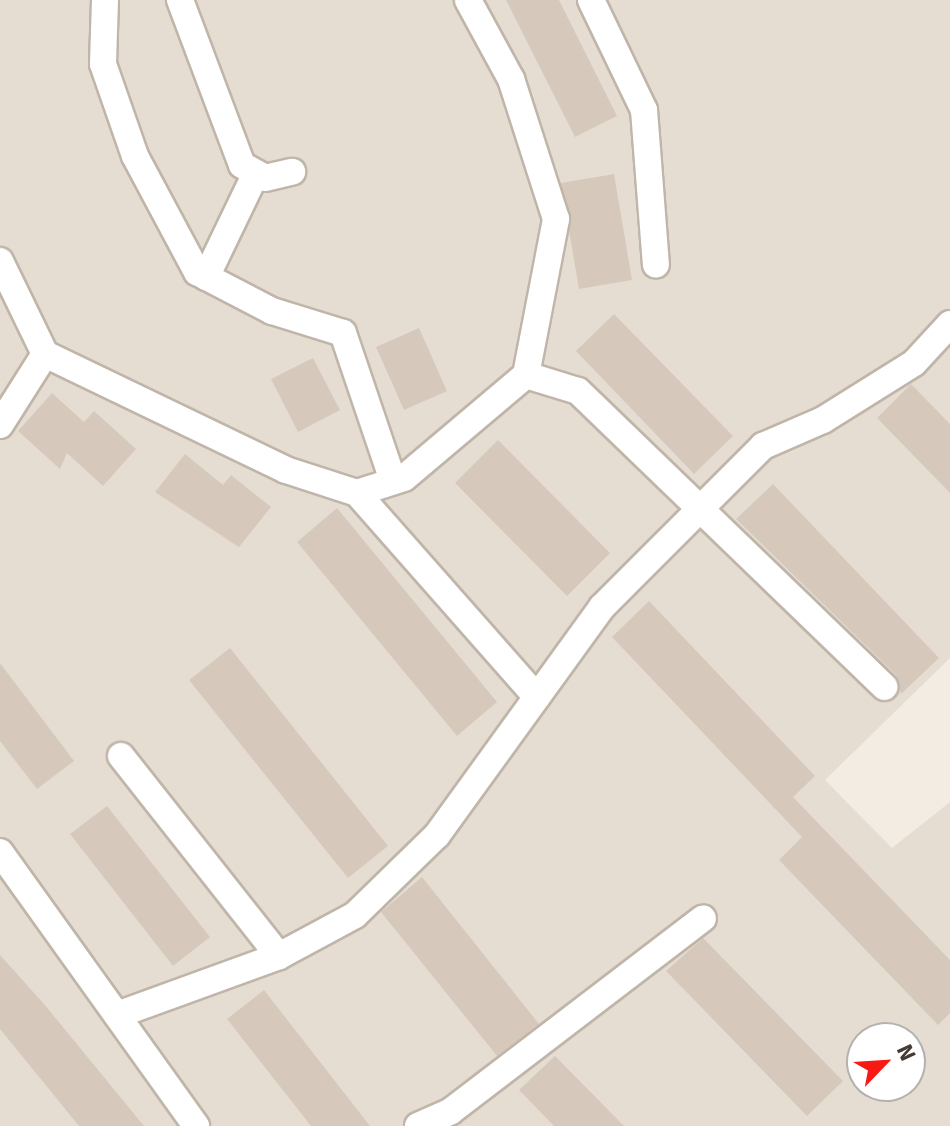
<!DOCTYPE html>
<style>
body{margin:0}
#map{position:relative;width:950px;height:1126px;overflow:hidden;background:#f2ece3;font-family:Signika,sans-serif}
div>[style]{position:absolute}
.residential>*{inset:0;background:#e6ddd2}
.building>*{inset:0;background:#d6c9bc}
.roads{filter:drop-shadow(2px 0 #c0b5a9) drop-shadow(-2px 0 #c0b5a9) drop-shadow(0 2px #c0b5a9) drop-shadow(0 -2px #c0b5a9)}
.minor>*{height:26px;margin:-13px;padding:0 13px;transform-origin:13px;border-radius:13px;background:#fff}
span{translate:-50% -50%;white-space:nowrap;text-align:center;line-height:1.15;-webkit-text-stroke:8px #fff;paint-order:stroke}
.north{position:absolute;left:846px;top:1022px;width:80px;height:80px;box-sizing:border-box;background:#fff;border:2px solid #b4b1ae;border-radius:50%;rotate:65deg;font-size:22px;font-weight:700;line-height:32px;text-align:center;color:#433b34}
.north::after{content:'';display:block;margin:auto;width:28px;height:36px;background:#f81914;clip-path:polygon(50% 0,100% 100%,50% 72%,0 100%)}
</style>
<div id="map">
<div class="residential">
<i style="clip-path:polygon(evenodd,0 0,950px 0,950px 658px,825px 780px,892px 848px,950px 802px,950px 1126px,0 1126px,0 0,862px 1038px,910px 1038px,910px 1086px,862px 1086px,862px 1038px)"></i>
</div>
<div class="building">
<i style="clip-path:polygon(506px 0,559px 0,617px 116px,575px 137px)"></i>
<i style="clip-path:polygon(614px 174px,632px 280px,579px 289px,561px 183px)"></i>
<i style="clip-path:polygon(614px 314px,733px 436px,694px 474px,576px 351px)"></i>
<i style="clip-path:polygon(419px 328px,447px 391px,404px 410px,376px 347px)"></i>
<i style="clip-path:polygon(313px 358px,340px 410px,298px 432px,271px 379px)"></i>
<i style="clip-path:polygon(911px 384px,950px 424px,950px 493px,877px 418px)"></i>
<i style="clip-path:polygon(52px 393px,84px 422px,94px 411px,136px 449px,103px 486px,67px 453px,60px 469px,18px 431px)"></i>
<i style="clip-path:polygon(498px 440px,610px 553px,567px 596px,455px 483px)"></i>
<i style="clip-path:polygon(185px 454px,223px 485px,231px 475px,271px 507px,239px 547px,155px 492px)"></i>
<i style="clip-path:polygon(773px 484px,939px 658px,901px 694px,896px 675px,736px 519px)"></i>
<i style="clip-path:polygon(337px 508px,497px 702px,457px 736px,297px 542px)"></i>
<i style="clip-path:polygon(649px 601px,815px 776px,793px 797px,950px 960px,950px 1013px,938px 1025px,779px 860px,802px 837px,612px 637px)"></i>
<i style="clip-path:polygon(230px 648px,388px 846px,348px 878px,189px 680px)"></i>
<i style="clip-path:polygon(0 663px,74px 761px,37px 789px,0 741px)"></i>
<i style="clip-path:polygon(107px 806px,210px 937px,173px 966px,70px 834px)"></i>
<i style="clip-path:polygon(422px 877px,539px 1024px,497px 1056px,381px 912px)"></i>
<i style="clip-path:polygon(703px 938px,843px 1081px,807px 1116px,666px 971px)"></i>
<i style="clip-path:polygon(0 955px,44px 1004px,144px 1126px,79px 1126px,0 1029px)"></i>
<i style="clip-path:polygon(264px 990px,370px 1126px,311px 1126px,227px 1019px)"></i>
<i style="clip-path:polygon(555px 1056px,624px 1126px,554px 1126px,519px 1090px)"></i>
</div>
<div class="roads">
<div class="minor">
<i style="left:105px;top:0;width:64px;rotate:91.8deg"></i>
<i style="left:103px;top:64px;width:97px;rotate:70.8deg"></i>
<i style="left:135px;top:156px;width:132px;rotate:61.9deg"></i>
<i style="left:197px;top:272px;width:85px;rotate:27.5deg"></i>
<i style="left:272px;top:311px;width:74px;rotate:17.2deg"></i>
<i style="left:343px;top:333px;width:156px;rotate:71.3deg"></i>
<i style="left:180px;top:0;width:176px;rotate:69.4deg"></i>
<i style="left:242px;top:165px;width:26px;rotate:29deg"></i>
<i style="left:265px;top:178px;width:28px;rotate:-13deg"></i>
<i style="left:591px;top:0;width:122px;rotate:64.3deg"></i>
<i style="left:644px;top:110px;width:155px;rotate:85.6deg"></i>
<i style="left:0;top:261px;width:103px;rotate:64.2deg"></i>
<i style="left:45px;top:354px;width:267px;rotate:25.7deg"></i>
<i style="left:286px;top:470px;width:75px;rotate:17.9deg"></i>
<i style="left:357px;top:493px;width:49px;rotate:-17.7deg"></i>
<i style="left:404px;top:478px;width:160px;rotate:-40.2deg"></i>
<i style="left:526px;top:375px;width:159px;rotate:-79.1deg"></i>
<i style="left:556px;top:219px;width:147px;rotate:-107.8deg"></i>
<i style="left:511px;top:79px;width:90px;rotate:-118.6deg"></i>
<i style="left:206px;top:277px;width:115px;rotate:-64.3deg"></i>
<i style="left:526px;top:375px;width:54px;rotate:17.1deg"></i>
<i style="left:578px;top:391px;width:426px;rotate:44deg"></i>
<i style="left:0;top:425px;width:84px;rotate:-57.6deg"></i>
<i style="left:357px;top:493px;width:272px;rotate:48.6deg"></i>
<i style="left:121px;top:756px;width:255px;rotate:51.7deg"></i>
<i style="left:0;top:852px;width:337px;rotate:54.4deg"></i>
<i style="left:117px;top:1015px;width:172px;rotate:-20deg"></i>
<i style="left:279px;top:956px;width:86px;rotate:-28.3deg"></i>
<i style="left:355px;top:915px;width:115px;rotate:-44.3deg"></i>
<i style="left:437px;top:835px;width:281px;rotate:-54.1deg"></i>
<i style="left:602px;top:607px;width:228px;rotate:-45deg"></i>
<i style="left:763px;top:446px;width:65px;rotate:-23.4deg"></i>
<i style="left:823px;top:420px;width:107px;rotate:-32.1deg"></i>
<i style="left:914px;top:363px;width:53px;rotate:-47.3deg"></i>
<i style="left:418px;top:1126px;width:36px;rotate:-24deg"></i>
<i style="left:451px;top:1111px;width:317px;rotate:-37.4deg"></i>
</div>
</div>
<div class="north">N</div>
</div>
